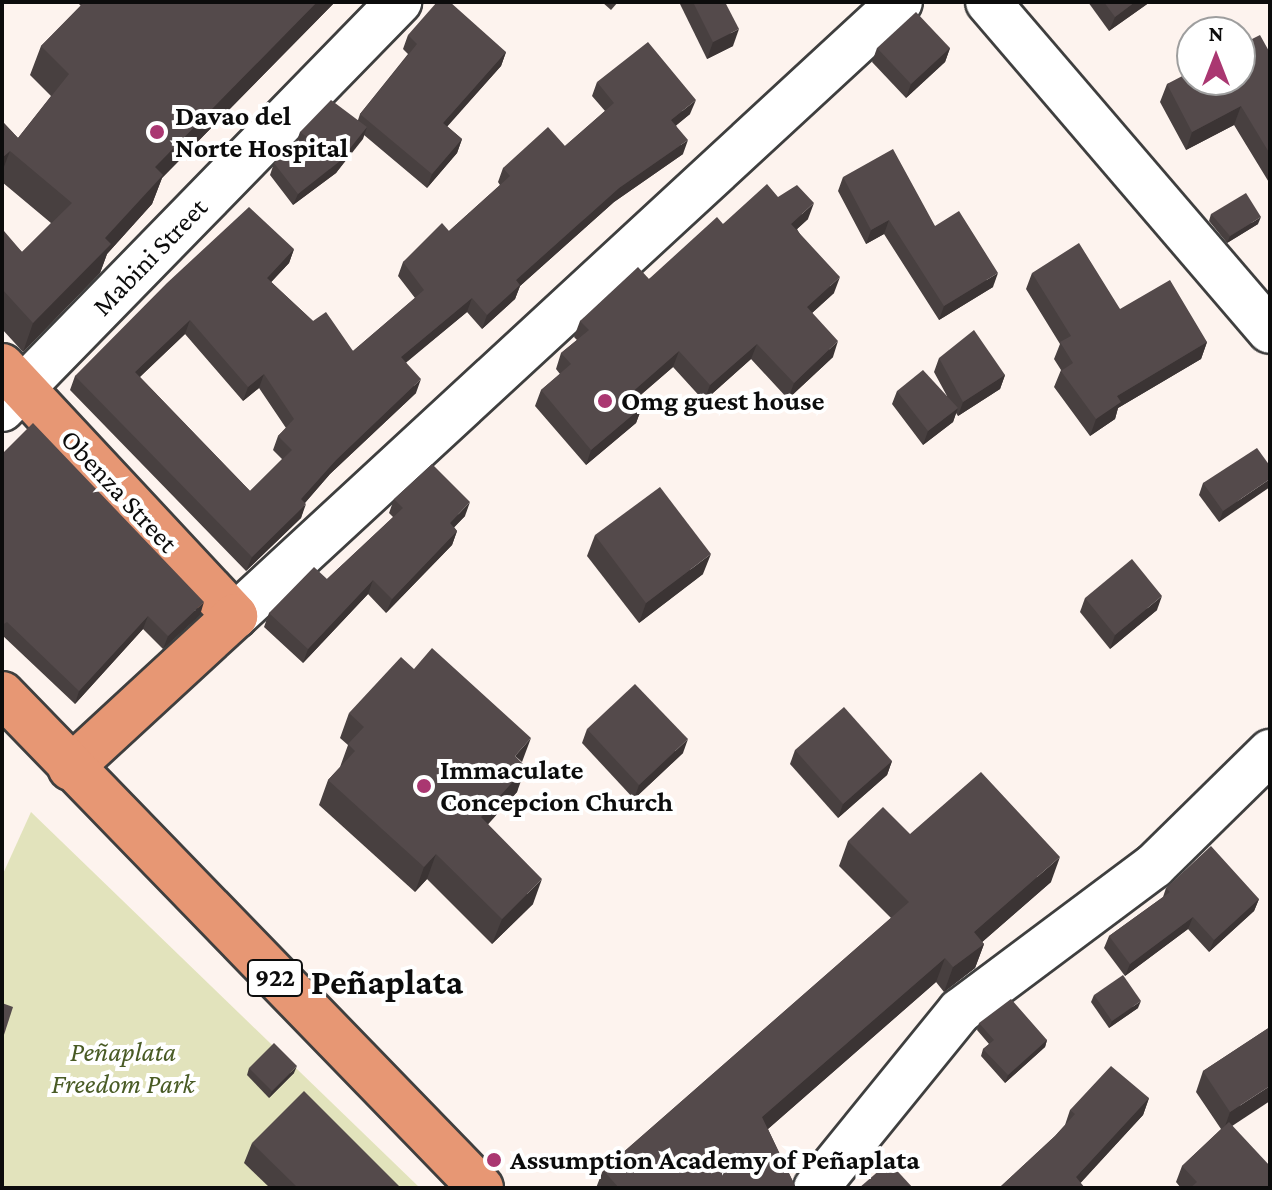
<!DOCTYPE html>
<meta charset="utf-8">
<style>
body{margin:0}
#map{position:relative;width:1272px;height:1190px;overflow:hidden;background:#fdf3ee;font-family:"Crimson Pro",serif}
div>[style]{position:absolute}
.green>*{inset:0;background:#e2e3bc}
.roads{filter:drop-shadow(2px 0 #3f3f3f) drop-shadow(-2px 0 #3f3f3f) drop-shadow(0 2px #3f3f3f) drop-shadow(0 -2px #3f3f3f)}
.minor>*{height:44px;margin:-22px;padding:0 22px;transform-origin:22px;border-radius:22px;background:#fff}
.major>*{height:44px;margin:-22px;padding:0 22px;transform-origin:22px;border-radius:22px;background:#e79774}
.wall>*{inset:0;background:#484040}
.shaded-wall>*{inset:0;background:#3b3434}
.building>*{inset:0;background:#544a4b}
.dots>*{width:22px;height:22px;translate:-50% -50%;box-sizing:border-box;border:4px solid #fff;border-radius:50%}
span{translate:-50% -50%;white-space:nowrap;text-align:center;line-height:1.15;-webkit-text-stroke:8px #fff;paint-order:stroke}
.shield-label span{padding:2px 6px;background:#fff;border:2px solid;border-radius:6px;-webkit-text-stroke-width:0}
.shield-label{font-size:26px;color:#0c0c0c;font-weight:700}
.poi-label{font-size:28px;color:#0c0c0c;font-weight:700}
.left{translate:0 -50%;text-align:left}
.street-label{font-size:28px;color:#0c0c0c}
.park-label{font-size:28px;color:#495b25;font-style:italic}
.district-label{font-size:36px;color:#0c0c0c;font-weight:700}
.frame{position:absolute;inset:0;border:4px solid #0c0c0c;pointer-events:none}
.north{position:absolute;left:1176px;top:16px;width:80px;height:80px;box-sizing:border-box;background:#fff;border:2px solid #9e9e9e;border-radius:50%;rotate:0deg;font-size:22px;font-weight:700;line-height:32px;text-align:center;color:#0c0c0c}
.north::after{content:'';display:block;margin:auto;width:28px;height:36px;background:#aa3771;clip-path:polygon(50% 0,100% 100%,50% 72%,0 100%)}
</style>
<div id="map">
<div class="green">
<i style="clip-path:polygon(31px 812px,420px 1188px,2px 1188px,2px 876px)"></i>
</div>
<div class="roads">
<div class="minor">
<i style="left:988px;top:2px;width:433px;rotate:49.4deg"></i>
<i style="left:2px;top:409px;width:569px;rotate:-45.71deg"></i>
<i style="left:235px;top:616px;width:905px;rotate:-42.72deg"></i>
<i style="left:816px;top:1188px;width:228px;rotate:-50.9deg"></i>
<i style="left:960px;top:1011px;width:242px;rotate:-36.8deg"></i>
<i style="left:1154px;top:866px;width:163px;rotate:-44.5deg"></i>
</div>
<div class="major">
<i style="left:2px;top:366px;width:342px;rotate:47deg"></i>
<i style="left:235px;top:616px;width:224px;rotate:137.3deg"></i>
<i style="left:2px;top:694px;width:688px;rotate:45.88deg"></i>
</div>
</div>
<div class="wall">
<i style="clip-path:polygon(77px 2px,335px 2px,162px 178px,152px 204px,107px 254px,100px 273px,23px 352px,2px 329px,2px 233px,22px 252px,51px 223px,2px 182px,2px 121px,18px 138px,51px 96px,30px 75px,41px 46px,81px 6px)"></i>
<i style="clip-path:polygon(602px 2px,618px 2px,611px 10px)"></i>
<i style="clip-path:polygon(679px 2px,725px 2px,733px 46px,707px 59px)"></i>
<i style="clip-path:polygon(1088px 2px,1150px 2px,1109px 31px)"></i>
<i style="clip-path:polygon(408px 35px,506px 52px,501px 66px,447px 126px,462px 139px,457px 153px,427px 188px,364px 135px,336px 173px,293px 205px,270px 175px,274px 163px,298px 145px,296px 143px,300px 132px,358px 120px,360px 114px,408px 54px,403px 49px)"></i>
<i style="clip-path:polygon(877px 48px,950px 48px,945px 62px,906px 98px,872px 62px)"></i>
<i style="clip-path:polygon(1270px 53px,1270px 184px,1234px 125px,1186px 150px,1160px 102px,1167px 84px)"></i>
<i style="clip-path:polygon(evenodd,597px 82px,690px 114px,676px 125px,683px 154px,614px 202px,520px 286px,515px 299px,482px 329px,467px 312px,406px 362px,416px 393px,330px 474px,305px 503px,301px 518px,246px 571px,70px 390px,75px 376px,294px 249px,289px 263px,271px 282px,313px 321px,353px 351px,415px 298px,398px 276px,403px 262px,449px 231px,500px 185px,498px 182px,503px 168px,565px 146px,605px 111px,592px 96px,597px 82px,185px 334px,243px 401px,259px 388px,286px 428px,278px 436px,273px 450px,282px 459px,250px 491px,140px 377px,185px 334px)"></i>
<i style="clip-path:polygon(843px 177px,935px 226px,993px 287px,939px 320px,884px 234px,866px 244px,838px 191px)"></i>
<i style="clip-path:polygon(778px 197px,808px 219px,797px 229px,834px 293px,812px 313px,833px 357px,788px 399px,751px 359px,704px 401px,673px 367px,635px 400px,642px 407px,636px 423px,586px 465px,535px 406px,541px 390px,560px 374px,556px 369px,561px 353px,577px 340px,574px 337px,580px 321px,649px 279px,723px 224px)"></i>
<i style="clip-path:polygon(1211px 214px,1258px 224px,1227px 243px,1209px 221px)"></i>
<i style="clip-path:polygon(1032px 273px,1120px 309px,1207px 342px,1201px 359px,1118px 408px,1115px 419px,1090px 436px,1054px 387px,1061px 370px,1054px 359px,1060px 344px,1026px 289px)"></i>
<i style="clip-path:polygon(939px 358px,1005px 375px,1000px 389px,958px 416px,956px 413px,953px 422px,923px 445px,892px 404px,897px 391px,947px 396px,934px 372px)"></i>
<i style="clip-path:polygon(2px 454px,200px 615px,163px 649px,143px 629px,75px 704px,2px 635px)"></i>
<i style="clip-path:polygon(1270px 466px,1219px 522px,1199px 495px,1203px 483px)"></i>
<i style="clip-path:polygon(394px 499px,465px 516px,454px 527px,457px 531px,452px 545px,386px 613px,368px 594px,303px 663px,264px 627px,269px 613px,327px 579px,393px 517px,389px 513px)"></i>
<i style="clip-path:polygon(595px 535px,703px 574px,639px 623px,587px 556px)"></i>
<i style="clip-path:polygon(1085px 598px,1157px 610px,1110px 649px,1080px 612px)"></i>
<i style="clip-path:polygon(349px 713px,522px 763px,517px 792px,488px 824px,533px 904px,492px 944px,427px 879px,415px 892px,319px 805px,328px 780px,340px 767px,348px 745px,340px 738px)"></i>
<i style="clip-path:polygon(587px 729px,683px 753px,634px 799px,582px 743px)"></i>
<i style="clip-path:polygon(795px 750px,892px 761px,887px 775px,838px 818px,790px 764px)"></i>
<i style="clip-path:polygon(910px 834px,1051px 882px,982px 942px,984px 944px,975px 968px,944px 992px,936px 982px,768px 1129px,796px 1188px,596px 1188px,603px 1170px,891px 918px,839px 866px,848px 841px)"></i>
<i style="clip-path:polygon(1166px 888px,1259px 899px,1254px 911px,1209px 952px,1188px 929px,1125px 976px,1104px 948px,1109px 936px,1163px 897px)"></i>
<i style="clip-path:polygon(1094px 995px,1138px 1008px,1109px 1028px,1091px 1002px)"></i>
<i style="clip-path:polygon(979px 1023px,1047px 1040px,1045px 1047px,1005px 1083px,981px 1056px,983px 1049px,989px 1044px,977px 1030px)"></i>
<i style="clip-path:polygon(1270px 1027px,1232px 1126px,1270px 1188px,1181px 1188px,1176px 1182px,1182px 1166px,1221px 1129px,1196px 1092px,1203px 1071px)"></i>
<i style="clip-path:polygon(249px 1068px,294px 1073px,269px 1098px,247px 1075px)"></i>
<i style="clip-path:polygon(1149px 1098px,1143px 1115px,1081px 1182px,999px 1188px,1055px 1136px,1065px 1125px,1070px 1110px)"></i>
<i style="clip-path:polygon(252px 1143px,401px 1188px,270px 1188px,244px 1163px)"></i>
</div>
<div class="shaded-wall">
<i style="clip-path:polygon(317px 2px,335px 2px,162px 178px,152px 204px,107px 254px,100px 273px,23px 352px,33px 323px,105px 238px,155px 167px)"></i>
<i style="clip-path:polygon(1135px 2px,1150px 2px,1109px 31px,1115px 17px)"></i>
<i style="clip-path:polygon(739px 29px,733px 46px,707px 59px,713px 42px)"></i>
<i style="clip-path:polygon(950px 48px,945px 62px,906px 98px,911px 84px)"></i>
<i style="clip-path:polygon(506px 52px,501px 66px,438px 137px,443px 123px)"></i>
<i style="clip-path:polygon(696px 100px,690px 114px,666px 134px,671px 120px)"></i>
<i style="clip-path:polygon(1241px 106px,1234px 125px,1186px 150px,1192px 132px)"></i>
<i style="clip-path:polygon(367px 127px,363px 139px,336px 173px,293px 205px,298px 194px)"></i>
<i style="clip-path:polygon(462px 139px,457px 153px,427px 188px,432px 174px)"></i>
<i style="clip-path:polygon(688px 140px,683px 154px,614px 202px,520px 286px,515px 299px,482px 329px,487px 315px,516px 280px,619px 188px)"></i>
<i style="clip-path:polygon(10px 151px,2px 172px,2px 158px)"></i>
<i style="clip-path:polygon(814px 203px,808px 219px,785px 240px,791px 224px)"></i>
<i style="clip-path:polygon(1261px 217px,1258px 224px,1227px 243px,1230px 236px)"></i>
<i style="clip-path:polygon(889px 220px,884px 234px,866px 244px,871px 230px)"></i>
<i style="clip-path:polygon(294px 249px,289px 263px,262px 292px,267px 278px)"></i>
<i style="clip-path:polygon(998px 273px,993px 287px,939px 320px,944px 306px)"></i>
<i style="clip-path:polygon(840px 277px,834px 293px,801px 323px,807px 307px)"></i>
<i style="clip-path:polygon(472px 298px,467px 312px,396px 371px,401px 357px)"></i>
<i style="clip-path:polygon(190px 320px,185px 334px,130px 386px,135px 372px)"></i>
<i style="clip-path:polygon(838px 341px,833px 357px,788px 399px,794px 383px)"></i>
<i style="clip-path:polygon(1207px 342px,1201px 359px,1118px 408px,1115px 419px,1090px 436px,1096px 419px,1117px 396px)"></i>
<i style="clip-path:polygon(757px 344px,751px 359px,704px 401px,710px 385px)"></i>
<i style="clip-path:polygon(679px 351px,673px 367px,624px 409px,630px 394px)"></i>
<i style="clip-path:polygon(264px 374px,259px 388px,243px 401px,248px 387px)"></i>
<i style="clip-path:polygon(1005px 375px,1000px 389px,958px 416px,963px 402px)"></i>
<i style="clip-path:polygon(421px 379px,416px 393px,330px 474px,296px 513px,301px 499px,336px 460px)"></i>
<i style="clip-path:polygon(642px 407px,636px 423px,586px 465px,591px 450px)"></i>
<i style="clip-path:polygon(958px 408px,953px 422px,923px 445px,928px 431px)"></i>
<i style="clip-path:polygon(1270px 479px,1270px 487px,1219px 522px,1223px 511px)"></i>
<i style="clip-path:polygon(470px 502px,465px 516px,445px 537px,450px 523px)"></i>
<i style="clip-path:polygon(306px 504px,301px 518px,246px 571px,252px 557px)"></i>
<i style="clip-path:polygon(457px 531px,452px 545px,386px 613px,392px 599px)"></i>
<i style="clip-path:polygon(711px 554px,703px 574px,639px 623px,646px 603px)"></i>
<i style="clip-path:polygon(373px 580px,368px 594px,303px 663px,308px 649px)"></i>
<i style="clip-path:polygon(1162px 596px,1157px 610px,1110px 649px,1115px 635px)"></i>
<i style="clip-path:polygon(204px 602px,200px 615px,163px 649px,168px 636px)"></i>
<i style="clip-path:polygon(148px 616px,143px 629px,75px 704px,79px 691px)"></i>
<i style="clip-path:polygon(531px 738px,522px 762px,515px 756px)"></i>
<i style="clip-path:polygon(688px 739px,683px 753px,634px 799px,639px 785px)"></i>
<i style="clip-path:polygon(892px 761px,887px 775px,838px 818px,843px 804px)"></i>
<i style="clip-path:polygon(526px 767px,517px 792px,472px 842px,481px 817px)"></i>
<i style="clip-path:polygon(436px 854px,427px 879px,415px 892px,424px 867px)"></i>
<i style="clip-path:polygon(1060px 857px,1051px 882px,965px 957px,974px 932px)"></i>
<i style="clip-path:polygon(542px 879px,533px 904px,492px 944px,502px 919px)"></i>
<i style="clip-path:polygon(1259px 899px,1254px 911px,1209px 952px,1214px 940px)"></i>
<i style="clip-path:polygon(1193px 917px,1188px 929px,1125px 976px,1130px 964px)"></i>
<i style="clip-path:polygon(984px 944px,975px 968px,944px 992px,953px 967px)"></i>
<i style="clip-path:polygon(945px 958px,936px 982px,753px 1142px,762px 1117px)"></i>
<i style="clip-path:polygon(1141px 1001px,1138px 1008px,1109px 1028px,1112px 1021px)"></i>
<i style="clip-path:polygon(1047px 1040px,1045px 1047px,1005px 1083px,1008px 1075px)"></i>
<i style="clip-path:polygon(297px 1066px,294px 1073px,269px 1098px,272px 1091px)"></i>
<i style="clip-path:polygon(1270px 1086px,1270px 1101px,1223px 1132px,1230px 1112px)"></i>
<i style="clip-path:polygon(1149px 1098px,1143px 1115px,1076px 1188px,1076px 1177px)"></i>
</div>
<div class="building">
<i style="clip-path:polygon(84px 2px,317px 2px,155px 167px,163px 175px,105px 238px,111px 244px,33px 323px,2px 289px,2px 233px,4px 231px,22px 252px,72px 203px,10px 151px,2px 158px,2px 121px,18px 138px,69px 74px,41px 46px)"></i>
<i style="clip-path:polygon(437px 2px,450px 2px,506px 52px,443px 123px,462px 139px,432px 174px,360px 114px,417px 44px,408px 35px)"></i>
<i style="clip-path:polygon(693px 2px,725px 2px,739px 29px,713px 42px)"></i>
<i style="clip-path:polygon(1104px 2px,1135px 2px,1115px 17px)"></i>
<i style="clip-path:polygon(916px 12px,950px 48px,911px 84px,877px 48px)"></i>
<i style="clip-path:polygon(1260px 35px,1270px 53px,1270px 154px,1241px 106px,1192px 132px,1167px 84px,1192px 71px,1192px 80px,1240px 80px,1240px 45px)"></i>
<i style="clip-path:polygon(evenodd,648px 42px,696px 100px,671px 120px,688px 140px,619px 188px,516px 280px,520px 285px,487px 315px,472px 298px,401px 357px,421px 379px,336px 460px,301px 499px,306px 504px,252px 557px,75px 376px,167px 283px,249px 207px,294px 249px,267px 278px,313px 321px,326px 312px,353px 351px,424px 290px,403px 262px,442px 223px,449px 231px,510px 176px,503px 168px,548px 127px,565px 146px,614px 103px,597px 82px,648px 42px,190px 320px,248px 387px,264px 374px,294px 419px,278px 436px,292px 450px,250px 491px,135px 372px,190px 320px)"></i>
<i style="clip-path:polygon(331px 100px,367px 127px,340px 161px,298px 194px,274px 163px,307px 137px,300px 132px)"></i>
<i style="clip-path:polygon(893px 149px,935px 226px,959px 211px,998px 273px,944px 306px,889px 220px,871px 230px,843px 177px)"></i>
<i style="clip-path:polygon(767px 184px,778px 197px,797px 185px,814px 203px,791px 224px,840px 277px,807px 307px,838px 341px,794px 383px,757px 344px,710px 385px,679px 351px,630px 394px,642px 407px,591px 450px,541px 390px,571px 364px,561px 353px,589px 330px,580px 321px,638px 267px,649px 279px,717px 217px,723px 224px)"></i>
<i style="clip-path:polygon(1246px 193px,1261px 217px,1230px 236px,1211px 214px)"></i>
<i style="clip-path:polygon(1079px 243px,1120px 309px,1170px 280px,1207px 342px,1117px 396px,1121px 402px,1096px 419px,1061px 371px,1073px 363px,1060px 342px,1071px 336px,1032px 273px)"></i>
<i style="clip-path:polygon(974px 330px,1005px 375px,963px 402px,939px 358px)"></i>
<i style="clip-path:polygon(923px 370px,958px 408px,928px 431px,897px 391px)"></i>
<i style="clip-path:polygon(33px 423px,204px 602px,168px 636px,148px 616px,79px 691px,7px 622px,2px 625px,2px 454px)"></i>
<i style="clip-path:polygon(1257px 448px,1270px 466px,1270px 479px,1223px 511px,1203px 483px)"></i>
<i style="clip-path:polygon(432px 464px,470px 502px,450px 523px,457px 531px,392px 599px,373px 580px,308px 649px,269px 613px,314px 567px,327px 579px,403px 508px,394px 499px)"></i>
<i style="clip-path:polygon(660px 487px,711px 554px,646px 603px,595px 535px)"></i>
<i style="clip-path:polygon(1132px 559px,1162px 596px,1115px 635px,1085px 598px)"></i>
<i style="clip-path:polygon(432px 648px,531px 738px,515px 756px,526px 767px,481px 817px,542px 879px,502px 919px,436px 854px,424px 867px,328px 780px,355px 751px,348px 744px,364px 727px,349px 713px,401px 657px,414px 669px)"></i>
<i style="clip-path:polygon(635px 684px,688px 739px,639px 785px,587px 729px)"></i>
<i style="clip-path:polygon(844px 707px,892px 761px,843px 804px,795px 750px)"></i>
<i style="clip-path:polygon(981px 772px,1060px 857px,974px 932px,984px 944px,953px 967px,945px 958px,762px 1117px,796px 1188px,619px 1188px,603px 1170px,909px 902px,848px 841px,883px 807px,910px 834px)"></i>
<i style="clip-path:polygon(1211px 846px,1259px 899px,1214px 940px,1193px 917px,1130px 964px,1109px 936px,1170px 892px,1166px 888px)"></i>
<i style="clip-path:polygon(1123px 975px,1141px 1001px,1112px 1021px,1094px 995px)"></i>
<i style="clip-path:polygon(1011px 999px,1047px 1040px,1008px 1075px,983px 1049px,994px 1040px,979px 1023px)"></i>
<i style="clip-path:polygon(2px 1003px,13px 1007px,2px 1041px)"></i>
<i style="clip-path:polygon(1270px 1027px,1270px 1086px,1230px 1112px,1203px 1071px)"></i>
<i style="clip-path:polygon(274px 1043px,297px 1066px,272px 1091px,249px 1068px)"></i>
<i style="clip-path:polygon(1111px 1066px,1149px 1098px,1076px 1177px,1085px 1188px,999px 1188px,1055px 1136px,1075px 1114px,1070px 1110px)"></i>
<i style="clip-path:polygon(304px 1091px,401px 1188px,298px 1188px,252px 1143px)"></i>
<i style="clip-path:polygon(1229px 1122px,1270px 1166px,1270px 1188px,1190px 1188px,1197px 1182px,1182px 1166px)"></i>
<i style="clip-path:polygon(889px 1162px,913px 1188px,859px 1188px)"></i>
</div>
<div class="dots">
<i style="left:157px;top:132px;background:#aa3771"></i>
<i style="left:605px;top:401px;background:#aa3771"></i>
<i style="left:424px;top:786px;background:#aa3771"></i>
<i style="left:494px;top:1160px;background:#aa3771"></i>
</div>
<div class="shield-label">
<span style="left:275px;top:978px">922</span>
</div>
<div class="poi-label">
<span class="left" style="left:175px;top:132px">Davao del<br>Norte Hospital</span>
<span class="left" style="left:621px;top:401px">Omg guest house</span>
<span class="left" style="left:440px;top:786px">Immaculate<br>Concepcion Church</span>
<span class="left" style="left:510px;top:1160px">Assumption Academy of Peñaplata</span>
</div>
<div class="street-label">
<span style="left:150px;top:257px;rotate:-46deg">Mabini Street</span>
<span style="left:119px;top:491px;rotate:47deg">Obenza Street</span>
</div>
<div class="park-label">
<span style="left:123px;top:1068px">Peñaplata<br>Freedom Park</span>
</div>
<div class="district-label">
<span style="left:387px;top:983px">Peñaplata</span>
</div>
<div class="frame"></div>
<div class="north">N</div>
</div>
